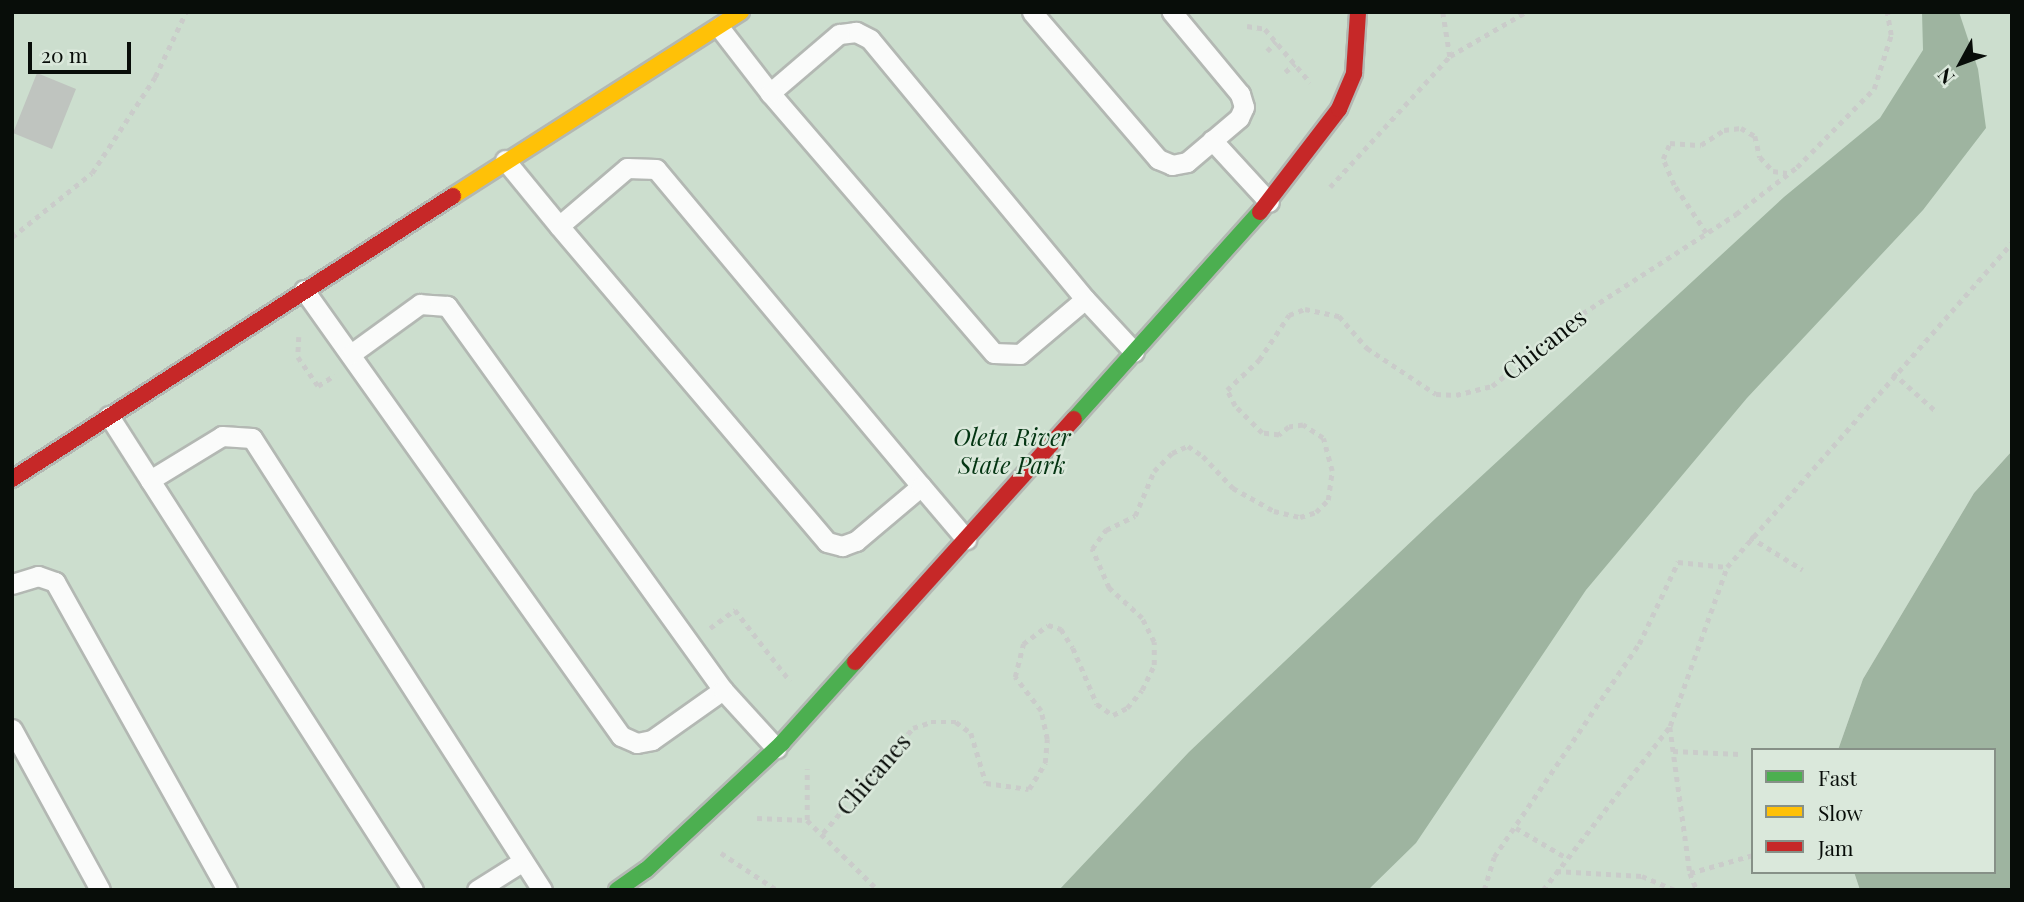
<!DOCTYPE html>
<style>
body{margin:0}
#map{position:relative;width:2024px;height:902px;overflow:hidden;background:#dee4de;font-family:"Playfair Display",serif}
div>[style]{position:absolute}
.green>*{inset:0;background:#ccdece}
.water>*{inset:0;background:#9eb4a0}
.building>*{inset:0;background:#bfc4bf}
.path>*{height:4.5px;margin-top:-2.25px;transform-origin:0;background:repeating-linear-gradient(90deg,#caccca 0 5px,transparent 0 10px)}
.roads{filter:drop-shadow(2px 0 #b3b8b3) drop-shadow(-2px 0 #b3b8b3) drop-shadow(0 2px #b3b8b3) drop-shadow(0 -2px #b3b8b3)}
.lane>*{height:19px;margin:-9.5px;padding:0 9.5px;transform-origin:9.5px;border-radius:9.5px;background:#fafbfa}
.fast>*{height:16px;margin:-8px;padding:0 8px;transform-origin:8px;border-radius:8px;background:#4caf50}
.slow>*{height:16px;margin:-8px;padding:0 8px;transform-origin:8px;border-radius:8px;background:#ffc107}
.jam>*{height:16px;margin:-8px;padding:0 8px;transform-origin:8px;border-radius:8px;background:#c62828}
span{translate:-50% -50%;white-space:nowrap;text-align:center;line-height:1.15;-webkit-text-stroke:5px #dae8db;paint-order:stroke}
.street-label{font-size:24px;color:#080d09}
.park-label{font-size:24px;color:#033512;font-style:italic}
.frame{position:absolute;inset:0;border:14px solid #080d09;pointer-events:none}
.legend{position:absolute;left:1751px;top:748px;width:245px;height:126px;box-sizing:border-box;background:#dae8db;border:2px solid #869087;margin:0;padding:9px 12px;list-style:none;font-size:21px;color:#080d09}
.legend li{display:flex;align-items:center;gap:14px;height:35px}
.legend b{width:35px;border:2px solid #869087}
.north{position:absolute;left:1926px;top:28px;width:70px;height:70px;-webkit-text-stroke:5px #dae8db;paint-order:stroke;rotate:229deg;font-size:19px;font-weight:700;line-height:28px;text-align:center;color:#080d09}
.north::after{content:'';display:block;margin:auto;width:24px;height:32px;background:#080d09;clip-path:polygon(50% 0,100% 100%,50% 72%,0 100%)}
.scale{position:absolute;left:28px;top:42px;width:103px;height:32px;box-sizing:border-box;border:4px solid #080d09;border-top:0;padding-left:9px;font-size:21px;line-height:24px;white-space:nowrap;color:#080d09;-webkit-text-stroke:5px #dae8db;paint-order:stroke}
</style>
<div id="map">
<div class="green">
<i style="clip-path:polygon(12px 12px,2012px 12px,2012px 451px,1974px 493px,1863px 679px,1838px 750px,1753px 750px,1753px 872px,1854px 872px,1860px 890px,12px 890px)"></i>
</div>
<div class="water">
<i style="clip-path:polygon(1922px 12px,1959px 12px,1978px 69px,1986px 128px,1923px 210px,1747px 398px,1586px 590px,1416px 843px,1368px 890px,1059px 890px,1189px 752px,1436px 518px,1784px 197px,1880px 118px,1923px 50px)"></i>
<i style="clip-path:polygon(2012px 451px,2012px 890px,1860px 890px,1854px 872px,1994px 872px,1994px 750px,1838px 750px,1863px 679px,1974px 493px)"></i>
</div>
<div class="building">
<i style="clip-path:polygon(37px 73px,76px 89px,52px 149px,13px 133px)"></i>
</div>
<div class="path">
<i style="left:1443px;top:12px;width:45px;rotate:81deg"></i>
<i style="left:1247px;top:26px;width:18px;rotate:9deg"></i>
<i style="left:1265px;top:29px;width:70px;rotate:49.7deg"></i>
<i style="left:1267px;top:51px;width:13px;rotate:-45deg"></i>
<i style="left:1285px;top:72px;width:13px;rotate:-39deg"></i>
<i style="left:1330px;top:187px;width:178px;rotate:-47.5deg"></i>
<i style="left:1450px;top:56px;width:88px;rotate:-30.1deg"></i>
<i style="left:1706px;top:233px;width:58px;rotate:-123.7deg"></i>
<i style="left:1674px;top:185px;width:28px;rotate:-113deg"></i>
<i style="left:1663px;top:159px;width:17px;rotate:-66deg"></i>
<i style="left:1670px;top:143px;width:31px;rotate:4deg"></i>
<i style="left:1701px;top:145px;width:27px;rotate:-33deg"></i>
<i style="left:1724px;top:130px;width:17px;rotate:-7deg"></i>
<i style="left:1741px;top:128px;width:16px;rotate:30deg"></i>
<i style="left:1755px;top:136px;width:22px;rotate:77deg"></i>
<i style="left:1760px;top:157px;width:19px;rotate:47deg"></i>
<i style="left:1773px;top:171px;width:14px;rotate:8deg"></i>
<i style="left:12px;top:237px;width:102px;rotate:-38.7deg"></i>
<i style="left:92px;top:173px;width:115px;rotate:-56.7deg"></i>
<i style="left:155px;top:77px;width:72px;rotate:-64.5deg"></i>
<i style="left:299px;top:337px;width:20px;rotate:93deg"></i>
<i style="left:298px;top:357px;width:35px;rotate:55deg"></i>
<i style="left:318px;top:386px;width:20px;rotate:-33deg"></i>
<i style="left:1893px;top:373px;width:59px;rotate:41.6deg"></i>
<i style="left:1750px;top:537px;width:62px;rotate:31.9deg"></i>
<i style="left:710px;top:628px;width:31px;rotate:-36deg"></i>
<i style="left:735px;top:610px;width:90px;rotate:52.2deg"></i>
<i style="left:1670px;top:727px;width:147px;rotate:82.2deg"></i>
<i style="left:1690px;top:873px;width:18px;rotate:68deg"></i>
<i style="left:1673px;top:751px;width:67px;rotate:2.6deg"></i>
<i style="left:757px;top:818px;width:50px;rotate:2.3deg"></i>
<i style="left:807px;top:820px;width:100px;rotate:44.6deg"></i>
<i style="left:807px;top:820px;width:51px;rotate:-90deg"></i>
<i style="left:1516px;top:828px;width:59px;rotate:30.5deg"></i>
<i style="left:823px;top:833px;width:138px;rotate:-49.4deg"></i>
<i style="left:913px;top:728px;width:19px;rotate:-18deg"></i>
<i style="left:931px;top:722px;width:25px"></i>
<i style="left:956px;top:722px;width:19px;rotate:36deg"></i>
<i style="left:971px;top:733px;width:52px;rotate:73.3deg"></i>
<i style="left:986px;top:783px;width:43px;rotate:7.9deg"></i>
<i style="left:1029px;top:789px;width:31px;rotate:-58deg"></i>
<i style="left:1045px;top:763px;width:24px;rotate:-85deg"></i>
<i style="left:1047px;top:739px;width:29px;rotate:-102deg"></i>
<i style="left:1041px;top:711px;width:43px;rotate:-127.4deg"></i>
<i style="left:1015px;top:677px;width:34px;rotate:-76deg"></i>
<i style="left:1023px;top:644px;width:31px;rotate:-37deg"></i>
<i style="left:1048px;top:625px;width:14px;rotate:17deg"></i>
<i style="left:1061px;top:629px;width:22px;rotate:58deg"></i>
<i style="left:1073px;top:648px;width:61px;rotate:66.8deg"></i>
<i style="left:1097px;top:704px;width:19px;rotate:35deg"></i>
<i style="left:1113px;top:715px;width:16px;rotate:-27deg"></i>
<i style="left:1127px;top:708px;width:23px;rotate:-50deg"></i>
<i style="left:1142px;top:690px;width:28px;rotate:-64deg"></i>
<i style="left:1154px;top:665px;width:23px;rotate:-90deg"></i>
<i style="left:1154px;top:642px;width:27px;rotate:-117deg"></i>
<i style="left:1142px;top:618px;width:45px;rotate:-137.7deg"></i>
<i style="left:1109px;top:588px;width:43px;rotate:-113.6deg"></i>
<i style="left:1092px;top:549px;width:24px;rotate:-54deg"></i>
<i style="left:1106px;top:530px;width:32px;rotate:-26deg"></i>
<i style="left:1135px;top:516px;width:49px;rotate:-67.1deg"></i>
<i style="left:1154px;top:471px;width:25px;rotate:-45deg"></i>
<i style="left:1172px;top:453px;width:17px;rotate:-24deg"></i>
<i style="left:1188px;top:446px;width:18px;rotate:34deg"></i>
<i style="left:1203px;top:456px;width:44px;rotate:46.8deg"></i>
<i style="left:1233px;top:488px;width:47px;rotate:29.3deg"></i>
<i style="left:1274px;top:511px;width:27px;rotate:13deg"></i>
<i style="left:1300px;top:517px;width:17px;rotate:-17deg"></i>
<i style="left:1316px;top:512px;width:17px;rotate:-45deg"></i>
<i style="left:1328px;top:500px;width:29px;rotate:-82deg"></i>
<i style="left:1332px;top:471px;width:34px;rotate:-105deg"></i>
<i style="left:1323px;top:438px;width:24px;rotate:-147deg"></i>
<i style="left:1303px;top:425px;width:14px;rotate:172deg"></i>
<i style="left:1289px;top:427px;width:13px;rotate:141deg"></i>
<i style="left:1279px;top:435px;width:17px;rotate:-173deg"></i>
<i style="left:1262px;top:433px;width:38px;rotate:-135deg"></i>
<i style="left:1235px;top:406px;width:18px;rotate:-117deg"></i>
<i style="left:1227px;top:390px;width:44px;rotate:-43.2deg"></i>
<i style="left:1259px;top:360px;width:54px;rotate:-56.3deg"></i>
<i style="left:1289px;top:315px;width:17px;rotate:-21deg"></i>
<i style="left:1305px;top:309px;width:35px;rotate:12deg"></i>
<i style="left:1339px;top:316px;width:43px;rotate:48.8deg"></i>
<i style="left:1367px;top:348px;width:83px;rotate:33.7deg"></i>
<i style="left:1436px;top:394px;width:20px;rotate:3deg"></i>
<i style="left:1456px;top:395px;width:37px;rotate:-14deg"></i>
<i style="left:1492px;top:386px;width:106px;rotate:-39.3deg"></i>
<i style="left:1574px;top:319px;width:193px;rotate:-32.9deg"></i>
<i style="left:1736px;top:214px;width:77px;rotate:-37.6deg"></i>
<i style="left:1797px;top:167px;width:110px;rotate:-45.4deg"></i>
<i style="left:1874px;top:89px;width:57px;rotate:-72.5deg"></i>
<i style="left:1891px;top:35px;width:23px;rotate:-100deg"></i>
<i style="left:721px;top:853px;width:67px;rotate:33.5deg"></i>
<i style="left:1556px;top:871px;width:86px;rotate:3.3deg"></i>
<i style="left:1642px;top:876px;width:36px;rotate:23deg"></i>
<i style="left:1690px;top:873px;width:66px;rotate:-15.9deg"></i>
<i style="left:1484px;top:890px;width:34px;rotate:-73deg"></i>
<i style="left:1494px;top:857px;width:258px;rotate:-55.8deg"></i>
<i style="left:1639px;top:644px;width:91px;rotate:-64.6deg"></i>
<i style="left:1678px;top:562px;width:49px;rotate:5.8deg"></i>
<i style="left:1543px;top:890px;width:207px;rotate:-52.2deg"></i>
<i style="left:1670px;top:726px;width:169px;rotate:-70.3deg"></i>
<i style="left:1727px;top:567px;width:432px;rotate:-48.7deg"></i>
</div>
<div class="roads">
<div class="lane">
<i style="left:1032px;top:12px;width:194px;rotate:49.4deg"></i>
<i style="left:1158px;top:159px;width:15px;rotate:23deg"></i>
<i style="left:1172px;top:165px;width:15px;rotate:-11deg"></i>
<i style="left:1187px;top:162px;width:68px;rotate:-40.2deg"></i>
<i style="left:1239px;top:118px;width:12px;rotate:-66deg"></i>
<i style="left:1244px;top:107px;width:14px;rotate:-107deg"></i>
<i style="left:1240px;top:94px;width:107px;rotate:-129.7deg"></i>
<i style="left:719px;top:27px;width:83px;rotate:52.3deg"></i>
<i style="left:770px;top:93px;width:343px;rotate:49.3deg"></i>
<i style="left:994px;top:353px;width:26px;rotate:2deg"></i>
<i style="left:1020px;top:354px;width:85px;rotate:-40.2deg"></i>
<i style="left:1085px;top:299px;width:337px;rotate:-129.6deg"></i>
<i style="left:870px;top:39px;width:16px;rotate:-153deg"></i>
<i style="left:856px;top:32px;width:17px;rotate:173deg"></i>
<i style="left:839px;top:34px;width:91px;rotate:139.5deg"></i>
<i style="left:1212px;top:140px;width:84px;rotate:47.4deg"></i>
<i style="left:505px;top:160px;width:85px;rotate:50.7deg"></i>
<i style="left:559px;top:226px;width:414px;rotate:49.7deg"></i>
<i style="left:827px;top:542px;width:16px;rotate:15deg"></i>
<i style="left:842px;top:546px;width:15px;rotate:-20deg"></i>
<i style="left:856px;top:541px;width:85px;rotate:-40.2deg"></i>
<i style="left:921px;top:486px;width:413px;rotate:-129.9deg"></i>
<i style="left:656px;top:169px;width:29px;rotate:-178deg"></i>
<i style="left:627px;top:168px;width:89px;rotate:139.5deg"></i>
<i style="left:304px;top:290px;width:547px;rotate:54.6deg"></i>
<i style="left:621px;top:736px;width:17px;rotate:24deg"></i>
<i style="left:637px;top:743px;width:15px;rotate:-11deg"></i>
<i style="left:652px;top:740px;width:87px;rotate:-35.2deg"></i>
<i style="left:723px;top:690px;width:473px;rotate:-125.7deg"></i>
<i style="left:447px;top:306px;width:27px;rotate:-176deg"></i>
<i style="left:420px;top:304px;width:85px;rotate:144.1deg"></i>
<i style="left:1085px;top:299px;width:72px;rotate:47.2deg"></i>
<i style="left:109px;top:416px;width:76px;rotate:57.4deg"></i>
<i style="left:921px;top:486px;width:70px;rotate:49.7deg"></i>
<i style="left:12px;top:584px;width:27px;rotate:-17deg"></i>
<i style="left:38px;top:576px;width:18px;rotate:19deg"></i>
<i style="left:55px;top:582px;width:353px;rotate:60.8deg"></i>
<i style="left:723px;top:690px;width:79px;rotate:47.6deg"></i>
<i style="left:12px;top:729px;width:183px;rotate:61.3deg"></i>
<i style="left:413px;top:890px;width:487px;rotate:-122.7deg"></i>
<i style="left:150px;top:480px;width:84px;rotate:-31.4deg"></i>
<i style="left:222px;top:436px;width:30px;rotate:4deg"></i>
<i style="left:252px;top:438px;width:537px;rotate:57.32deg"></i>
<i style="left:477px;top:890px;width:54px;rotate:-32.2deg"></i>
</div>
<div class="fast">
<i style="left:1074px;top:419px;width:278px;rotate:-48.1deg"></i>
<i style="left:617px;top:890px;width:35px;rotate:-35deg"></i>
<i style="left:646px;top:870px;width:186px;rotate:-43deg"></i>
<i style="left:782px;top:743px;width:109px;rotate:-48deg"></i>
</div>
<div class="slow">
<i style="left:453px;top:196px;width:342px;rotate:-32.6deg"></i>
</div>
<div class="jam">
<i style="left:1260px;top:212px;width:130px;rotate:-52.5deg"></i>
<i style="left:1339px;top:109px;width:39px;rotate:-67deg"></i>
<i style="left:1354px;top:73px;width:61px;rotate:-86.2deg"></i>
<i style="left:12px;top:479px;width:524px;rotate:-32.69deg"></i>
<i style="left:855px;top:662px;width:327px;rotate:-48deg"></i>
</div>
</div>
<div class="street-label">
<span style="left:1544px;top:344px;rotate:-38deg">Chicanes</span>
<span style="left:873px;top:774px;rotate:-49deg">Chicanes</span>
</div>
<div class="park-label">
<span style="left:1012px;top:451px">Oleta River<br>State Park</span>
</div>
<div class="frame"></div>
<ul class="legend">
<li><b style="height:9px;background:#4caf50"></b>Fast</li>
<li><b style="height:9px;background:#ffc107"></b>Slow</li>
<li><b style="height:9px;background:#c62828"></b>Jam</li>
</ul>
<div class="north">N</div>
<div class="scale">20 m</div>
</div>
